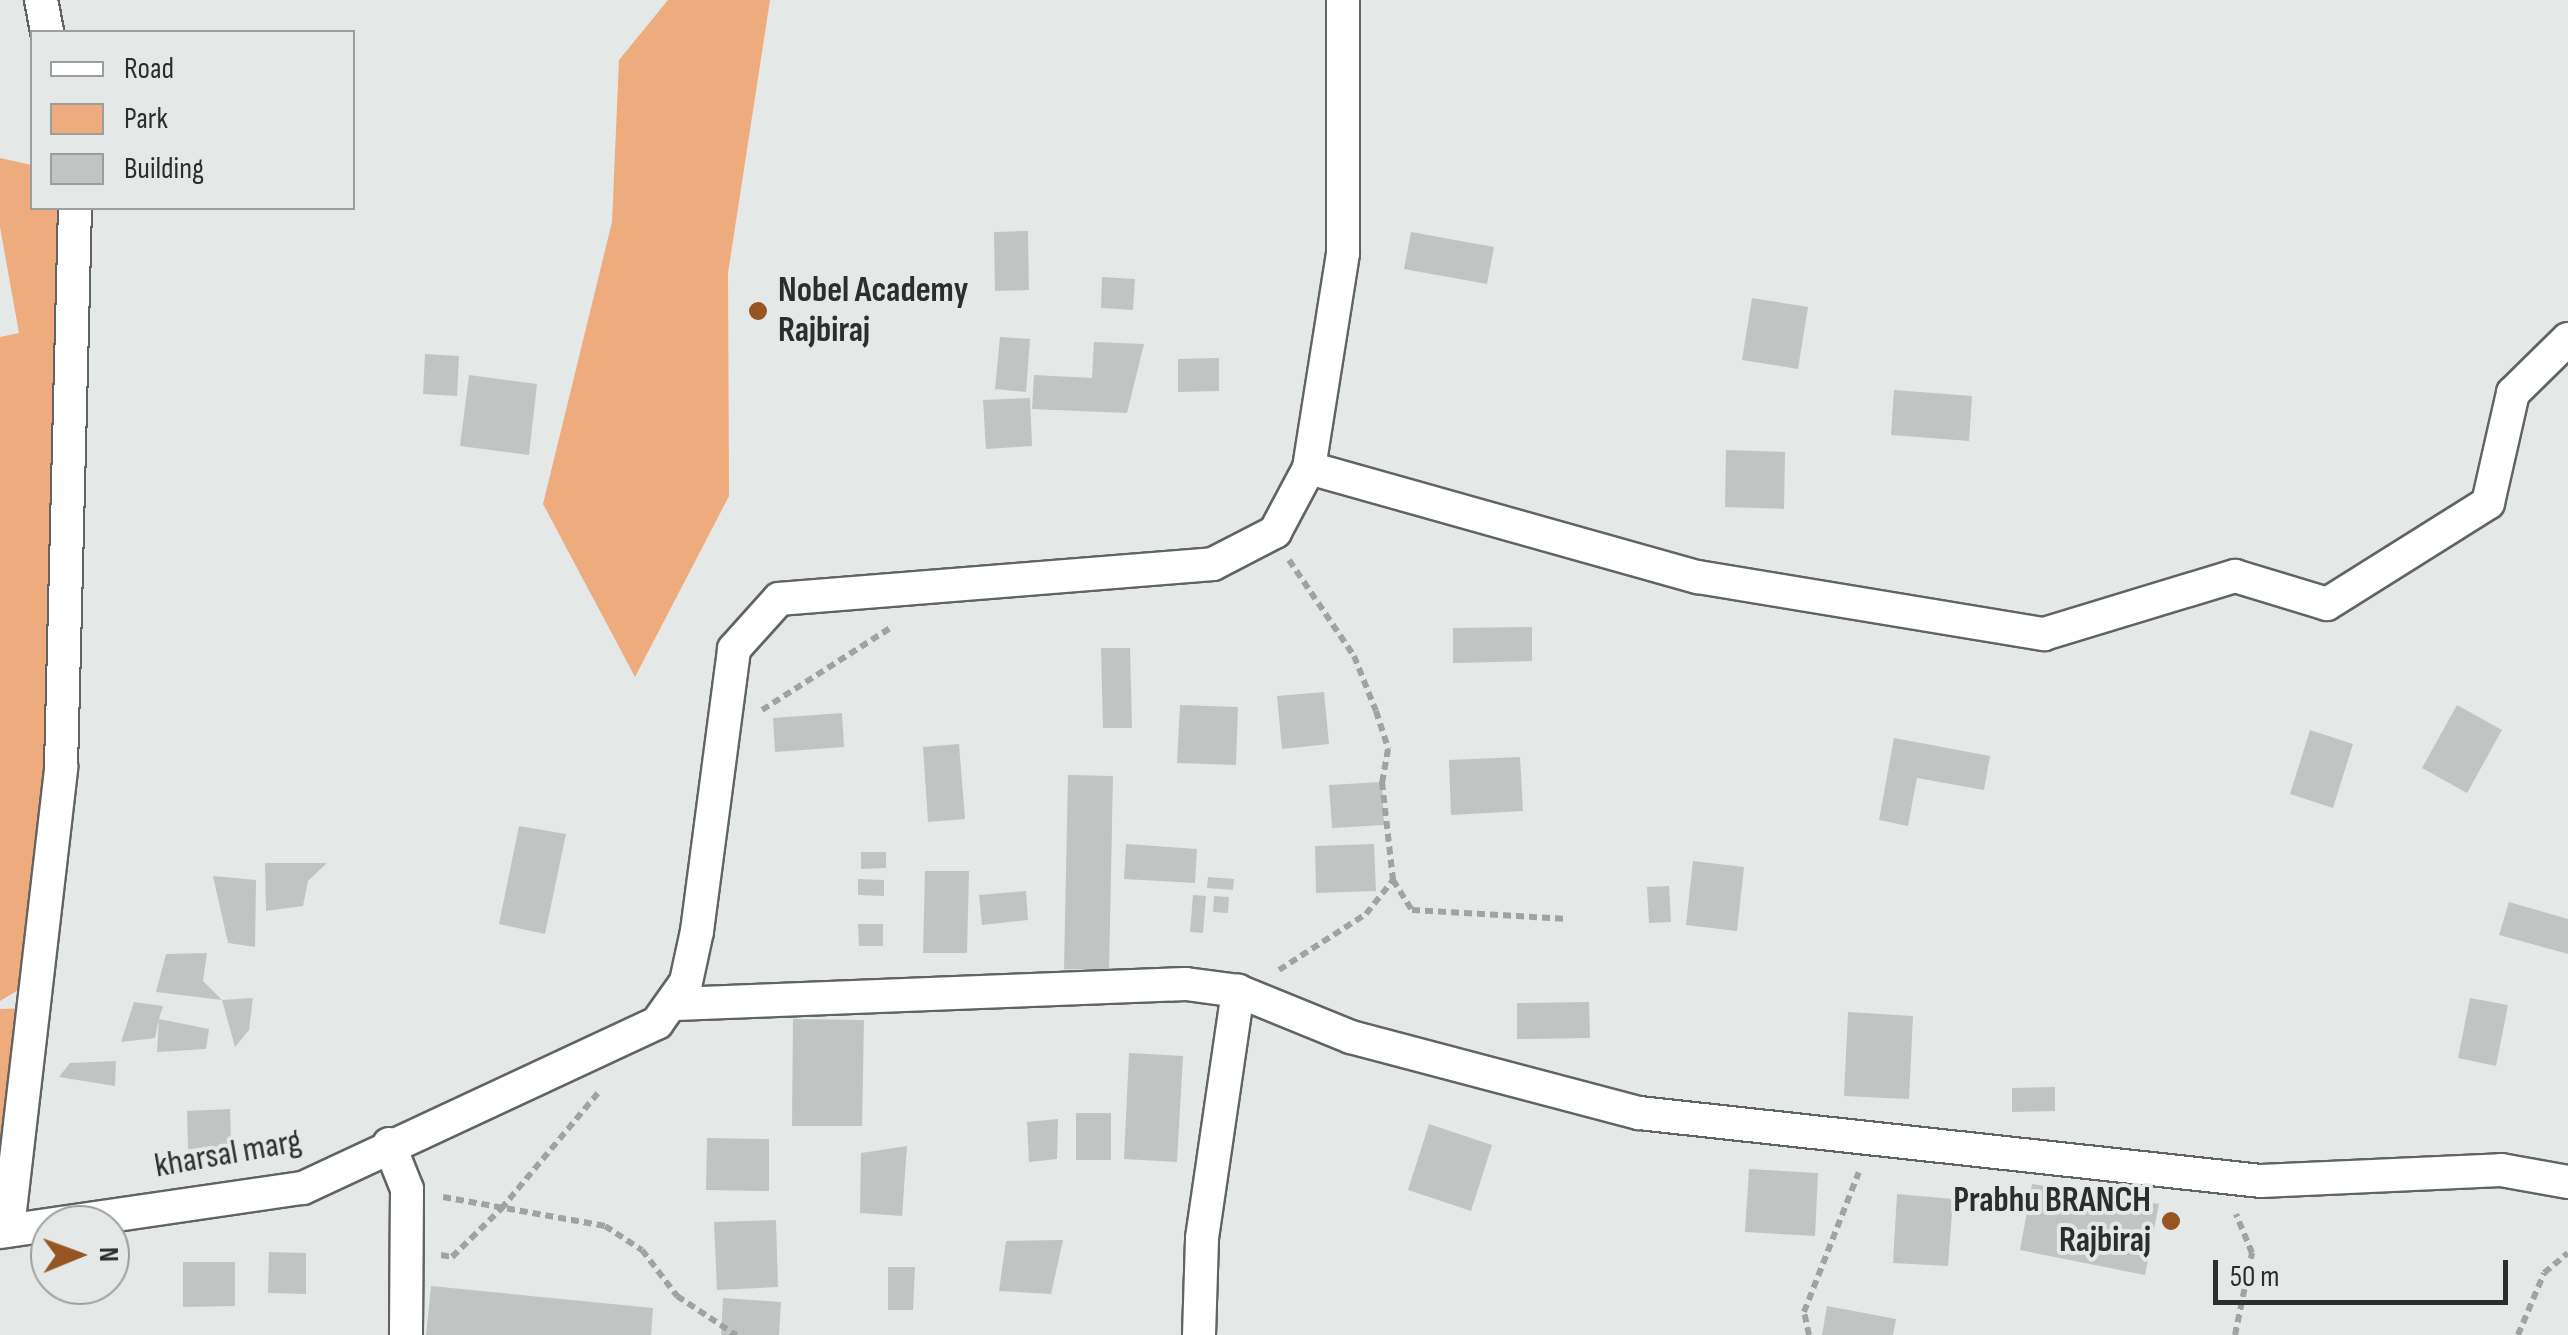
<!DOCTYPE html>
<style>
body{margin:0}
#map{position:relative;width:2568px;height:1335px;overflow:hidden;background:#e4e9e8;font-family:"Sofia Sans Condensed",sans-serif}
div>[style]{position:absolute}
.green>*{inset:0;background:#eeab7d}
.building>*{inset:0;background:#c0c5c4}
.path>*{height:6px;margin-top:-3px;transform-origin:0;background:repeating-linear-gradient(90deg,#9fa3a2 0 8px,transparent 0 13px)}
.roads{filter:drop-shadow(2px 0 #606463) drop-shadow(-2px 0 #606463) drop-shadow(0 2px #606463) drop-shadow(0 -2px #606463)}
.street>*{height:32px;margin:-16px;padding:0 16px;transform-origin:16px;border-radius:16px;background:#fff}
.dots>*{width:28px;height:28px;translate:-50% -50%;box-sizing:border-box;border:5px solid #e4e9e8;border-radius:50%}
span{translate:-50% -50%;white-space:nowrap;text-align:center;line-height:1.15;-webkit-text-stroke:8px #e4e9e8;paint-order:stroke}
.poi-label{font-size:35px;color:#2c2e2d;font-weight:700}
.left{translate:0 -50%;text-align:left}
.right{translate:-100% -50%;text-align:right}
.street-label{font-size:35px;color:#2c2e2d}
.legend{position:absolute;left:30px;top:30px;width:325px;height:180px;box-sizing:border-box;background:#e4e9e8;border:2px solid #9a9e9d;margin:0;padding:12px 18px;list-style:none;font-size:30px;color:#2c2e2d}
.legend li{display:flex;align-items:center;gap:20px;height:50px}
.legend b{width:50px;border:2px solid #9a9e9d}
.north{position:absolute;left:30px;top:1205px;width:100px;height:100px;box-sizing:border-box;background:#e4e9e8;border:2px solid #9a9e9d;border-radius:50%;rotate:89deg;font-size:28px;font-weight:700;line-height:40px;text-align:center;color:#2c2e2d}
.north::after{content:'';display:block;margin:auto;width:35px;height:45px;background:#965521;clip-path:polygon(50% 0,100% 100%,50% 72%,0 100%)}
.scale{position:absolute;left:2213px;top:1260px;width:295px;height:45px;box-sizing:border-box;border:5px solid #2c2e2d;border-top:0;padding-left:12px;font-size:30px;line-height:35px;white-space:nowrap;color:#2c2e2d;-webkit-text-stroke:8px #e4e9e8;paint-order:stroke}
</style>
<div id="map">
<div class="green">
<i style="clip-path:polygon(668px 0,770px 0,728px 273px,729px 496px,635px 677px,543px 504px,612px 222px,619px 60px)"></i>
<i style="clip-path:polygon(0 158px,32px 165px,32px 208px,74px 208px,38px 978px,0 1001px,0 337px,19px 333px,0 227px)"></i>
<i style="clip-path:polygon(32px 1008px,0 1176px,0 1009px)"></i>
</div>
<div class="building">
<i style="clip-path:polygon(1028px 231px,1029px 290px,995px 291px,994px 232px)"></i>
<i style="clip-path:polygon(1411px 232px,1494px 247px,1487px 284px,1404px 269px)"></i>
<i style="clip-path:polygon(1102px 277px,1135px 279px,1133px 310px,1101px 308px)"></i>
<i style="clip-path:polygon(1752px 298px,1808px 307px,1798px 369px,1742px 360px)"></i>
<i style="clip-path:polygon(1000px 337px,1030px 339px,1026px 392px,995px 389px)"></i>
<i style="clip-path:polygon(1094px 342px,1144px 344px,1127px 413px,1032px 409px,1034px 375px,1092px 378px)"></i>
<i style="clip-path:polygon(425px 354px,459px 356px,457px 396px,423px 394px)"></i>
<i style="clip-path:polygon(1219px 358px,1219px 391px,1178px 392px,1178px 359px)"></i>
<i style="clip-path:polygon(469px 375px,537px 384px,529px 455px,460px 446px)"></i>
<i style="clip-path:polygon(1894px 390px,1972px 396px,1969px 441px,1891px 435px)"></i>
<i style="clip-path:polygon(1030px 398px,1032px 446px,986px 449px,983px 400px)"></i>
<i style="clip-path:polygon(1726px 450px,1785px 452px,1784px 509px,1725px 507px)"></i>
<i style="clip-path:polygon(1532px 627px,1532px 661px,1453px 663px,1453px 628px)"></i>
<i style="clip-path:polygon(1101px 648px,1130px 648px,1132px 728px,1103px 728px)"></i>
<i style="clip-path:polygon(1324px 692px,1329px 744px,1282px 749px,1277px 696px)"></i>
<i style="clip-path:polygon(1180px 705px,1238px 707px,1236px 765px,1177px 763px)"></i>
<i style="clip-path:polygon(2457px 705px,2502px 730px,2467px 793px,2422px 768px)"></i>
<i style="clip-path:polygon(842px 713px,844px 747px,775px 752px,773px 718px)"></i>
<i style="clip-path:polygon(2310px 730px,2353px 744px,2333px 808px,2290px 794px)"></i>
<i style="clip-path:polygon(1894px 738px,1990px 756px,1984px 790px,1917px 778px,1908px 826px,1879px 820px)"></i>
<i style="clip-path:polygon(959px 744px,965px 819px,928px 822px,923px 747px)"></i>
<i style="clip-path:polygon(1520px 757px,1523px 811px,1451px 815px,1449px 760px)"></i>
<i style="clip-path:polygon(1068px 775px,1113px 776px,1109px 970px,1064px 969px)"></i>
<i style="clip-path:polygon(1382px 782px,1384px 825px,1332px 828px,1329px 785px)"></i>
<i style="clip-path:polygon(519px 826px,566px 834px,545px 934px,499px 924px)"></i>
<i style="clip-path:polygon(1126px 844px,1197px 849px,1195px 883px,1124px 879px)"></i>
<i style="clip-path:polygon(1374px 844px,1376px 891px,1316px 893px,1315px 846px)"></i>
<i style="clip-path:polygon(861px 852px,886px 852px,886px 868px,861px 869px)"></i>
<i style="clip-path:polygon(1693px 861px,1744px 867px,1737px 931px,1686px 925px)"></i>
<i style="clip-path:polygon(265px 863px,327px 863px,308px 881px,303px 906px,266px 911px)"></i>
<i style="clip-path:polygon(925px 871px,969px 871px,967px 953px,923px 953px)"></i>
<i style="clip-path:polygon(213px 876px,256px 880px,255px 947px,228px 943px)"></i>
<i style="clip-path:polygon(1208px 877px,1234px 879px,1233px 890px,1207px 888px)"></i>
<i style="clip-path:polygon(858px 879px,884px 880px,884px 896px,858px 895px)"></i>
<i style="clip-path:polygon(1669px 886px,1671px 922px,1649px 923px,1647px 887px)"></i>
<i style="clip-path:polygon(1026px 891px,1028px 920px,982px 925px,979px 895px)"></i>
<i style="clip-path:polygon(1193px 895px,1206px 896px,1203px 933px,1190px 932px)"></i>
<i style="clip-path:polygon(1214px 896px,1229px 897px,1228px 913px,1213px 912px)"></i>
<i style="clip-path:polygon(2509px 902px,2568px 919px,2568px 954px,2499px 935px)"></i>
<i style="clip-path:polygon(858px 924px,883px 924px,883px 946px,859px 946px)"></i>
<i style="clip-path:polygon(207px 953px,203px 981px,222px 1000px,156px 992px,166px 954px)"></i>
<i style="clip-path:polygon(253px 998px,249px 1030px,235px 1047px,222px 1000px)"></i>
<i style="clip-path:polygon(2470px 998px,2508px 1005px,2496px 1066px,2458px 1058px)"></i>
<i style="clip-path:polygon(134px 1002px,163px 1006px,159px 1019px,209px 1029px,206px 1049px,157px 1052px,159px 1019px,155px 1038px,121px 1042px)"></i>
<i style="clip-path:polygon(1589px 1002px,1590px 1038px,1517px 1039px,1517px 1003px)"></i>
<i style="clip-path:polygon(1848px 1012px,1913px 1016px,1909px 1099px,1844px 1096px)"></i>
<i style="clip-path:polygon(793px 1019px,864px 1020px,862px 1126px,792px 1126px)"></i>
<i style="clip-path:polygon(1129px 1053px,1183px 1056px,1177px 1162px,1124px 1159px)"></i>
<i style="clip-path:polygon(116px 1061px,115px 1086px,59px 1077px,70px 1063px)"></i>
<i style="clip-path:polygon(2055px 1087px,2055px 1111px,2012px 1112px,2012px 1088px)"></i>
<i style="clip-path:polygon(230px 1109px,231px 1147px,188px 1149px,187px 1111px)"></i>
<i style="clip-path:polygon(1076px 1113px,1111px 1113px,1111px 1160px,1076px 1160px)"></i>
<i style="clip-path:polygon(1058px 1119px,1057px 1159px,1029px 1162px,1027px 1122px)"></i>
<i style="clip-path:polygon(1429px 1124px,1492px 1145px,1471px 1211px,1408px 1190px)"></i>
<i style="clip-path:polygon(707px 1138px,769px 1139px,769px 1191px,706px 1190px)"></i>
<i style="clip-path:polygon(907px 1146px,902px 1216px,860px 1213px,861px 1153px)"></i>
<i style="clip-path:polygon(1749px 1169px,1818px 1173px,1815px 1236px,1745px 1232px)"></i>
<i style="clip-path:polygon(2032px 1184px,2159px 1204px,2145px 1275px,2020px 1250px)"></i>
<i style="clip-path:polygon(1897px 1194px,1953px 1199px,1948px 1266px,1893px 1263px)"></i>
<i style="clip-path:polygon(776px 1220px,778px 1287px,717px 1290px,714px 1222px)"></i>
<i style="clip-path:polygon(1063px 1240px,1051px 1294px,999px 1291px,1006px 1241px)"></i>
<i style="clip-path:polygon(269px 1252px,306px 1253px,306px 1294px,268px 1293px)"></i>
<i style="clip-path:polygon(183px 1262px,235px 1262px,235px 1306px,183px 1307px)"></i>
<i style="clip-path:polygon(888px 1267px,915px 1267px,913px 1310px,888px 1310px)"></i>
<i style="clip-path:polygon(431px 1286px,653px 1308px,651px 1335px,426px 1335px)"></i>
<i style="clip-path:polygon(723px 1298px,781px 1302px,779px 1335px,721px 1335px)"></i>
<i style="clip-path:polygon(1827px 1306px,1896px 1319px,1893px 1335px,1822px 1335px)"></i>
</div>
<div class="path">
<i style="left:1289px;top:560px;width:116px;rotate:55.9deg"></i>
<i style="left:1354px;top:656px;width:59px;rotate:68.2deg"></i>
<i style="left:1376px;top:711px;width:40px;rotate:72deg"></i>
<i style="left:1388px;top:749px;width:34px;rotate:100deg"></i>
<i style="left:1382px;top:782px;width:99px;rotate:83.6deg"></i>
<i style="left:1393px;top:880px;width:36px;rotate:58deg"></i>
<i style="left:1412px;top:910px;width:156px;rotate:3.3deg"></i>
<i style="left:762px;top:710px;width:152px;rotate:-32.6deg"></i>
<i style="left:1279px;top:970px;width:103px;rotate:-32.8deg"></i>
<i style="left:1366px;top:914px;width:43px;rotate:-51.5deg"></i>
<i style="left:443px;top:1197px;width:165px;rotate:10.1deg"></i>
<i style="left:605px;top:1226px;width:44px;rotate:33deg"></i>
<i style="left:642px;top:1250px;width:58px;rotate:52.7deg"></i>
<i style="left:677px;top:1296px;width:71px;rotate:33.5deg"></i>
<i style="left:441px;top:1255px;width:11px;rotate:10deg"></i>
<i style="left:452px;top:1257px;width:69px;rotate:-44.4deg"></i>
<i style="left:501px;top:1209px;width:153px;rotate:-50.1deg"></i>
<i style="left:1809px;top:1335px;width:24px;rotate:-102deg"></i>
<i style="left:1804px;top:1312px;width:150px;rotate:-68.6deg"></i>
<i style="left:2235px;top:1335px;width:84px;rotate:-78.3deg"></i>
<i style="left:2252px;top:1253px;width:42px;rotate:-112.3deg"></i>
<i style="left:2518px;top:1335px;width:67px;rotate:-67.2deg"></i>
<i style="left:2544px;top:1273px;width:31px;rotate:-40deg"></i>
</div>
<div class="roads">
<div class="street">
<i style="left:41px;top:0;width:33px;rotate:79deg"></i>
<i style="left:1309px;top:468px;width:404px;rotate:15.7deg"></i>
<i style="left:1698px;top:577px;width:351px;rotate:9.4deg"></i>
<i style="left:2044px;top:634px;width:200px;rotate:-16.9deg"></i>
<i style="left:2235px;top:576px;width:96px;rotate:16.9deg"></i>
<i style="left:2327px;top:604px;width:190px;rotate:-32.1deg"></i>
<i style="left:2488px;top:503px;width:113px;rotate:-77.2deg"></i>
<i style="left:2513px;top:393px;width:77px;rotate:-44.5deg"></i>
<i style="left:676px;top:1004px;width:510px;rotate:-2.25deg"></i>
<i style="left:1186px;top:984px;width:52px;rotate:7.7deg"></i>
<i style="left:1238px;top:991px;width:122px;rotate:22.2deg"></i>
<i style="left:1351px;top:1037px;width:298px;rotate:14.8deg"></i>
<i style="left:1639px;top:1113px;width:626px;rotate:6.24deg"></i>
<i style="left:2261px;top:1181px;width:240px;rotate:-2.6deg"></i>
<i style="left:2501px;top:1170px;width:68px;rotate:10.2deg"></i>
<i style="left:389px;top:1144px;width:48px;rotate:68.2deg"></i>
<i style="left:407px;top:1189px;width:146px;rotate:90.4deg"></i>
<i style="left:8px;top:1228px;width:464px;rotate:-83.4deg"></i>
<i style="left:61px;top:767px;width:559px;rotate:-88.57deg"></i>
<i style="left:0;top:1232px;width:306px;rotate:-8.3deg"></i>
<i style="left:303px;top:1188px;width:391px;rotate:-25deg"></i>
<i style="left:657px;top:1023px;width:50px;rotate:-54.7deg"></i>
<i style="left:686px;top:982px;width:52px;rotate:-77.8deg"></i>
<i style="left:697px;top:931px;width:284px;rotate:-82.5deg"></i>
<i style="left:734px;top:649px;width:67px;rotate:-48deg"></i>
<i style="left:779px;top:599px;width:435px;rotate:-4.6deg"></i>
<i style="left:1213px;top:564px;width:70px;rotate:-27.3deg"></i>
<i style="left:1275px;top:532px;width:72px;rotate:-62deg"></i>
<i style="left:1309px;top:468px;width:218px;rotate:-81deg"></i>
<i style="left:1343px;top:253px;width:253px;rotate:-90deg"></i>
<i style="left:1199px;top:1335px;width:97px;rotate:-88.2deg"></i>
<i style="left:1202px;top:1238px;width:250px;rotate:-81.7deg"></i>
</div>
</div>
<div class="dots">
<i style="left:758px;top:311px;background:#965521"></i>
<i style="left:2171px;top:1221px;background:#965521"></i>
</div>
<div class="poi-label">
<span class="left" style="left:778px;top:311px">Nobel Academy<br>Rajbiraj</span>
<span class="right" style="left:2151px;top:1221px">Prabhu BRANCH<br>Rajbiraj</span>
</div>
<div class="street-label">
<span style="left:228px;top:1154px;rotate:-10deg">kharsal marg</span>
</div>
<ul class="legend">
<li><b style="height:12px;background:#fff"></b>Road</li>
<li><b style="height:28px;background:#eeab7d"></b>Park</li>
<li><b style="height:28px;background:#c0c5c4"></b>Building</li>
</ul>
<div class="north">N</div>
<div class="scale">50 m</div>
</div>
